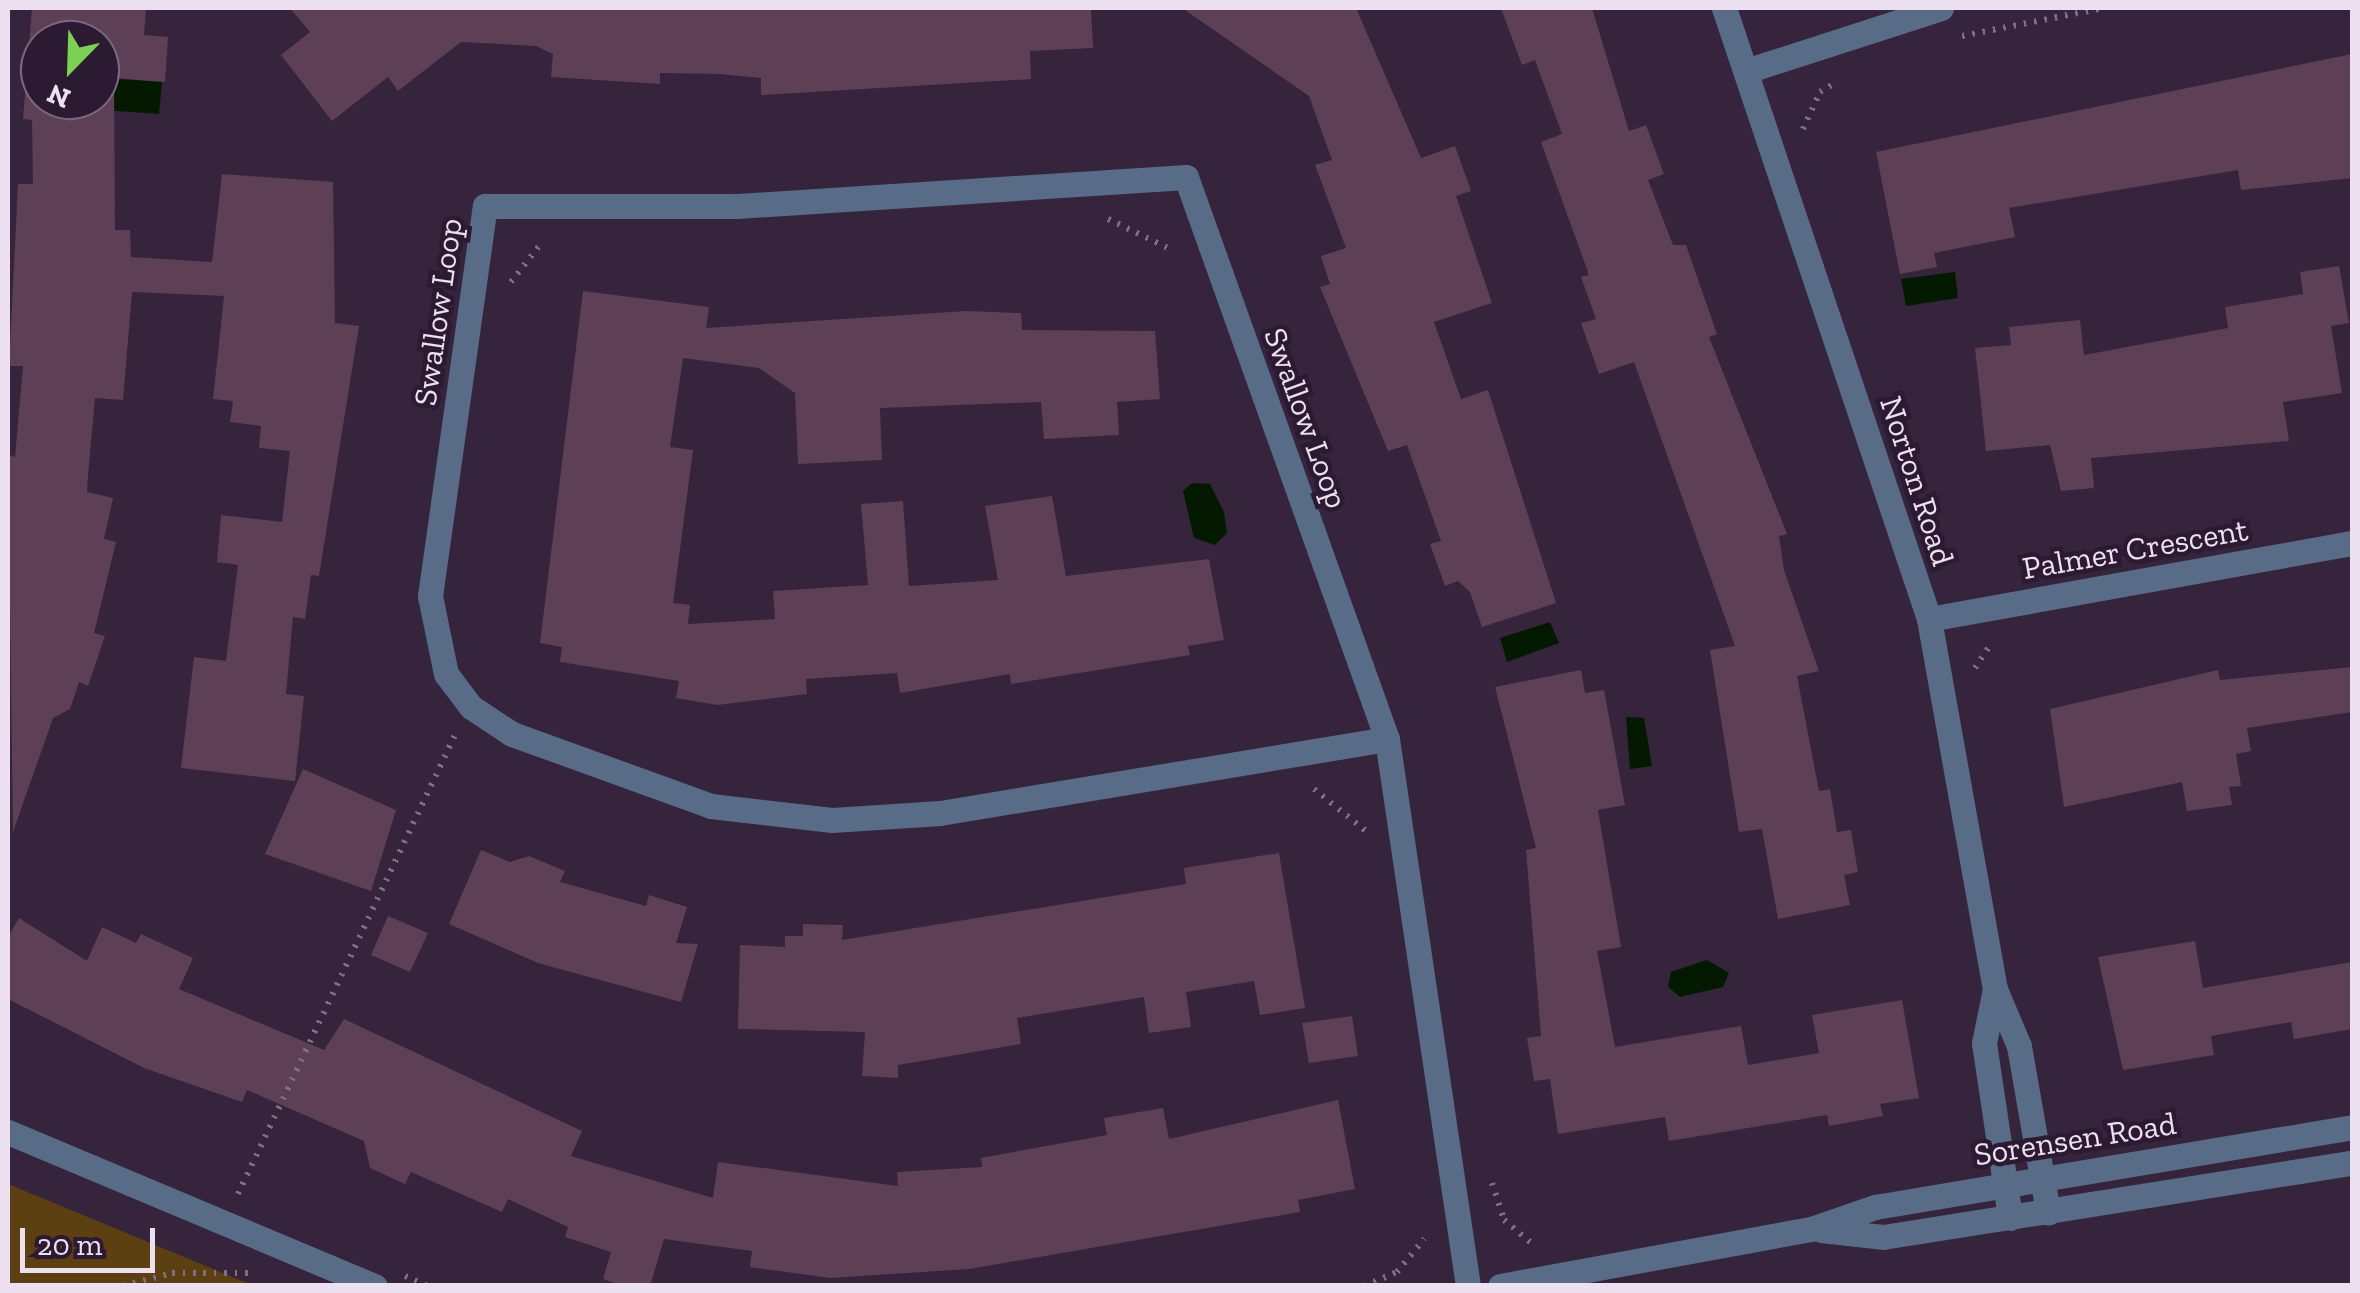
<!DOCTYPE html>
<style>
body{margin:0}
#map{position:relative;width:2360px;height:1293px;overflow:hidden;background:#36233c;font-family:"Zilla Slab",serif}
div>[style]{position:absolute}
.green>*{inset:0;background:#5c4012}
.water>*{inset:0;background:#041a00}
.building>*{inset:0;background:#5d4055}
.path>*{height:6px;margin-top:-3px;transform-origin:0;background:repeating-linear-gradient(90deg,#7f6f85 0 2.5px,transparent 0 10.5px)}
.minor>*{height:25px;margin:-12.5px;padding:0 12.5px;transform-origin:12.5px;border-radius:12.5px;background:#586c87}
.tertiary>*{height:25px;margin:-12.5px;padding:0 12.5px;transform-origin:12.5px;border-radius:12.5px;background:#586c87}
span{translate:-50% -50%;white-space:nowrap;text-align:center;line-height:1.15;-webkit-text-stroke:9px #2c1932;paint-order:stroke}
.street-label{font-size:32px;color:#ece0f1}
.frame{position:absolute;inset:0;border:10px solid #ece0f1;pointer-events:none}
.north{position:absolute;left:20px;top:20px;width:100px;height:100px;box-sizing:border-box;background:#2c1932;border:2px solid #79697e;border-radius:50%;rotate:203deg;font-size:28px;font-weight:700;line-height:40px;text-align:center;color:#ece0f1}
.north::after{content:'';display:block;margin:auto;width:35px;height:45px;background:#7cd155;clip-path:polygon(50% 0,100% 100%,50% 72%,0 100%)}
.scale{position:absolute;left:20px;top:1228px;width:135px;height:45px;box-sizing:border-box;border:5px solid #ece0f1;border-top:0;padding-left:12px;font-size:30px;line-height:35px;white-space:nowrap;color:#ece0f1;-webkit-text-stroke:8px #2c1932;paint-order:stroke}
</style>
<div id="map">
<div class="green">
<i style="clip-path:polygon(8px 1184px,223px 1273px,252px 1285px,8px 1285px)"></i>
</div>
<div class="water">
<i style="clip-path:polygon(105px 78px,162px 82px,159px 114px,103px 110px)"></i>
<i style="clip-path:polygon(1955px 272px,1958px 298px,1906px 306px,1901px 279px)"></i>
<i style="clip-path:polygon(1192px 483px,1210px 484px,1224px 512px,1227px 533px,1215px 545px,1194px 538px,1183px 491px)"></i>
<i style="clip-path:polygon(1550px 622px,1559px 643px,1507px 662px,1500px 638px)"></i>
<i style="clip-path:polygon(1626px 717px,1644px 718px,1652px 766px,1630px 769px)"></i>
<i style="clip-path:polygon(1707px 960px,1729px 973px,1723px 987px,1680px 997px,1668px 987px,1671px 972px)"></i>
</div>
<div class="building">
<i style="clip-path:polygon(evenodd,32px 8px,146px 8px,144px 35px,168px 37px,165px 82px,114px 78px,115px 230px,130px 230px,131px 257px,212px 262px,222px 174px,333px 182px,335px 323px,359px 326px,319px 576px,311px 575px,305px 619px,293px 617px,286px 694px,304px 696px,295px 781px,181px 768px,194px 657px,226px 661px,238px 565px,217px 562px,221px 515px,282px 522px,290px 451px,259px 448px,261px 426px,230px 422px,233px 401px,213px 399px,224px 296px,132px 292px,123px 400px,95px 398px,88px 475px,87px 492px,113px 498px,104px 539px,116px 542px,94px 633px,105px 636px,88px 686px,79px 682px,70px 709px,53px 718px,13px 832px,8px 455px,15px 457px,23px 366px,9px 366px,18px 184px,33px 184px,32px 120px,23px 119px,32px 8px,40px 40px,100px 40px,100px 100px,40px 100px,40px 40px)"></i>
<i style="clip-path:polygon(290px 8px,1091px 8px,1093px 48px,1030px 51px,1031px 79px,761px 95px,761px 78px,720px 74px,660px 73px,660px 84px,551px 77px,553px 54px,536px 46px,461px 42px,398px 91px,388px 77px,332px 121px,281px 55px,310px 32px)"></i>
<i style="clip-path:polygon(1182px 8px,1356px 8px,1421px 158px,1455px 146px,1471px 191px,1456px 196px,1492px 303px,1434px 322px,1461px 399px,1488px 390px,1556px 603px,1482px 627px,1470px 592px,1458px 581px,1445px 586px,1430px 544px,1441px 541px,1407px 445px,1388px 451px,1320px 287px,1330px 284px,1321px 256px,1346px 248px,1315px 165px,1332px 160px,1309px 96px)"></i>
<i style="clip-path:polygon(1501px 8px,1592px 8px,1629px 131px,1646px 125px,1664px 174px,1648px 180px,1673px 245px,1686px 245px,1717px 334px,1709px 337px,1787px 534px,1779px 536px,1784px 570px,1819px 671px,1797px 676px,1819px 791px,1830px 789px,1837px 832px,1851px 830px,1858px 872px,1844px 875px,1850px 905px,1778px 919px,1762px 829px,1739px 832px,1710px 650px,1735px 646px,1634px 362px,1599px 374px,1581px 323px,1596px 319px,1581px 277px,1589px 275px,1541px 142px,1562px 134px,1535px 60px,1522px 65px)"></i>
<i style="clip-path:polygon(2352px 54px,2352px 178px,2241px 190px,2238px 170px,2009px 208px,2015px 237px,1934px 253px,1937px 267px,1900px 274px,1876px 152px)"></i>
<i style="clip-path:polygon(2339px 266px,2349px 323px,2331px 326px,2342px 393px,2283px 402px,2289px 441px,2091px 458px,2094px 488px,2061px 491px,2050px 445px,1986px 451px,1975px 348px,2011px 345px,2009px 327px,2080px 320px,2084px 355px,2228px 328px,2225px 307px,2303px 294px,2300px 272px)"></i>
<i style="clip-path:polygon(583px 291px,709px 307px,706px 328px,966px 311px,1021px 313px,1022px 330px,1155px 331px,1160px 399px,1117px 402px,1119px 435px,1044px 439px,1041px 402px,880px 408px,882px 460px,798px 464px,795px 393px,759px 368px,683px 358px,670px 447px,693px 450px,673px 603px,690px 605px,688px 624px,775px 619px,773px 591px,868px 585px,861px 504px,903px 501px,909px 586px,998px 580px,985px 506px,1052px 496px,1066px 576px,1209px 559px,1224px 640px,1188px 646px,1190px 655px,1011px 684px,1010px 674px,900px 693px,897px 673px,806px 679px,807px 694px,717px 705px,676px 698px,679px 681px,560px 662px,562px 647px,540px 643px)"></i>
<i style="clip-path:polygon(2352px 667px,2352px 712px,2247px 728px,2251px 751px,2236px 754px,2241px 786px,2229px 787px,2232px 805px,2187px 811px,2182px 782px,2064px 807px,2050px 709px,2218px 670px,2220px 680px)"></i>
<i style="clip-path:polygon(1581px 670px,1585px 693px,1604px 690px,1625px 805px,1598px 810px,1621px 947px,1597px 951px,1615px 1047px,1741px 1026px,1748px 1065px,1819px 1053px,1812px 1015px,1902px 1000px,1919px 1098px,1880px 1104px,1883px 1116px,1829px 1126px,1827px 1115px,1669px 1141px,1665px 1117px,1558px 1134px,1550px 1079px,1534px 1081px,1527px 1038px,1541px 1036px,1526px 850px,1536px 848px,1495px 687px)"></i>
<i style="clip-path:polygon(303px 769px,396px 810px,371px 891px,265px 854px)"></i>
<i style="clip-path:polygon(481px 850px,510px 862px,529px 856px,565px 871px,560px 882px,646px 906px,649px 895px,687px 907px,676px 943px,698px 944px,681px 1002px,538px 963px,449px 924px)"></i>
<i style="clip-path:polygon(1279px 853px,1305px 1008px,1260px 1015px,1254px 981px,1186px 992px,1191px 1027px,1149px 1033px,1144px 997px,1017px 1018px,1021px 1044px,898px 1065px,898px 1078px,862px 1076px,865px 1032px,738px 1029px,740px 945px,785px 947px,785px 936px,803px 936px,803px 924px,843px 925px,842px 940px,1186px 884px,1184px 868px)"></i>
<i style="clip-path:polygon(388px 916px,428px 933px,410px 972px,371px 955px)"></i>
<i style="clip-path:polygon(19px 918px,87px 961px,102px 927px,136px 943px,141px 934px,193px 958px,179px 989px,324px 1050px,344px 1019px,582px 1131px,571px 1156px,713px 1198px,718px 1162px,898px 1186px,897px 1172px,982px 1167px,981px 1158px,1107px 1135px,1104px 1118px,1163px 1108px,1169px 1139px,1338px 1100px,1355px 1189px,1298px 1200px,1300px 1212px,969px 1269px,830px 1278px,750px 1267px,752px 1251px,664px 1239px,650px 1286px,623px 1286px,603px 1279px,611px 1252px,565px 1237px,568px 1227px,508px 1199px,502px 1212px,411px 1172px,405px 1184px,370px 1168px,364px 1141px,247px 1090px,242px 1102px,144px 1068px,8px 999px,8px 937px)"></i>
<i style="clip-path:polygon(2195px 941px,2203px 988px,2352px 962px,2352px 1029px,2294px 1039px,2291px 1022px,2211px 1036px,2214px 1055px,2123px 1070px,2098px 957px)"></i>
<i style="clip-path:polygon(1352px 1016px,1358px 1056px,1309px 1063px,1302px 1023px)"></i>
</div>
<div class="path">
<i style="left:1962px;top:36px;width:144px;rotate:-11.2deg"></i>
<i style="left:1803px;top:129px;width:41px;rotate:-65.3deg"></i>
<i style="left:1820px;top:92px;width:21px;rotate:-31deg"></i>
<i style="left:1108px;top:219px;width:71px;rotate:25.8deg"></i>
<i style="left:511px;top:282px;width:52px;rotate:-52deg"></i>
<i style="left:1975px;top:668px;width:27px;rotate:-57deg"></i>
<i style="left:1314px;top:789px;width:67px;rotate:38.9deg"></i>
<i style="left:1492px;top:1183px;width:39px;rotate:72deg"></i>
<i style="left:1504px;top:1220px;width:38px;rotate:40deg"></i>
<i style="left:238px;top:1194px;width:508px;rotate:-64.7deg"></i>
<i style="left:405px;top:1276px;width:24px;rotate:24deg"></i>
<i style="left:123px;top:1286px;width:51px;rotate:-14.9deg"></i>
<i style="left:172px;top:1273px;width:81px"></i>
<i style="left:1364px;top:1286px;width:36px;rotate:-23deg"></i>
<i style="left:1397px;top:1272px;width:43px;rotate:-50.7deg"></i>
</div>
<div class="minor">
<i style="left:1724px;top:8px;width:644px;rotate:71.45deg"></i>
<i style="left:1929px;top:619px;width:376px;rotate:79.9deg"></i>
<i style="left:1995px;top:989px;width:62px;rotate:67.2deg"></i>
<i style="left:2019px;top:1046px;width:169px;rotate:80.1deg"></i>
<i style="left:1746px;top:71px;width:205px;rotate:-17.9deg"></i>
<i style="left:1929px;top:619px;width:430px;rotate:-10.2deg"></i>
<i style="left:1387px;top:739px;width:453px;rotate:170.6deg"></i>
<i style="left:940px;top:813px;width:108px;rotate:176.3deg"></i>
<i style="left:832px;top:820px;width:122px;rotate:-173.4deg"></i>
<i style="left:711px;top:806px;width:212px;rotate:-160.1deg"></i>
<i style="left:512px;top:734px;width:49px;rotate:-146.6deg"></i>
<i style="left:471px;top:707px;width:41px;rotate:-127.1deg"></i>
<i style="left:446px;top:674px;width:80px;rotate:-101.6deg"></i>
<i style="left:430px;top:596px;width:394px;rotate:-82deg"></i>
<i style="left:485px;top:206px;width:252px"></i>
<i style="left:737px;top:206px;width:450px;rotate:-3.7deg"></i>
<i style="left:1186px;top:177px;width:597px;rotate:70.32deg"></i>
<i style="left:1387px;top:739px;width:553px;rotate:81.58deg"></i>
<i style="left:1995px;top:989px;width:55px;rotate:101.5deg"></i>
<i style="left:1984px;top:1043px;width:177px;rotate:81.5deg"></i>
</div>
<div class="tertiary">
<i style="left:8px;top:1132px;width:398px;rotate:22.8deg"></i>
<i style="left:1821px;top:1230px;width:62px;rotate:6.4deg"></i>
<i style="left:1883px;top:1237px;width:475px;rotate:-9deg"></i>
<i style="left:1500px;top:1286px;width:316px;rotate:-10.4deg"></i>
<i style="left:1811px;top:1229px;width:68px;rotate:-19deg"></i>
<i style="left:1875px;top:1207px;width:484px;rotate:-9.5deg"></i>
</div>
<div class="street-label">
<span style="left:438px;top:312px;rotate:-82deg">Swallow Loop</span>
<span style="left:1306px;top:418px;rotate:70deg">Swallow Loop</span>
<span style="left:1917px;top:481px;rotate:72deg">Norton Road</span>
<span style="left:2135px;top:549px;rotate:-10deg">Palmer Crescent</span>
<span style="left:2075px;top:1139px;rotate:-9deg">Sorensen Road</span>
</div>
<div class="frame"></div>
<div class="north">N</div>
<div class="scale">20 m</div>
</div>
